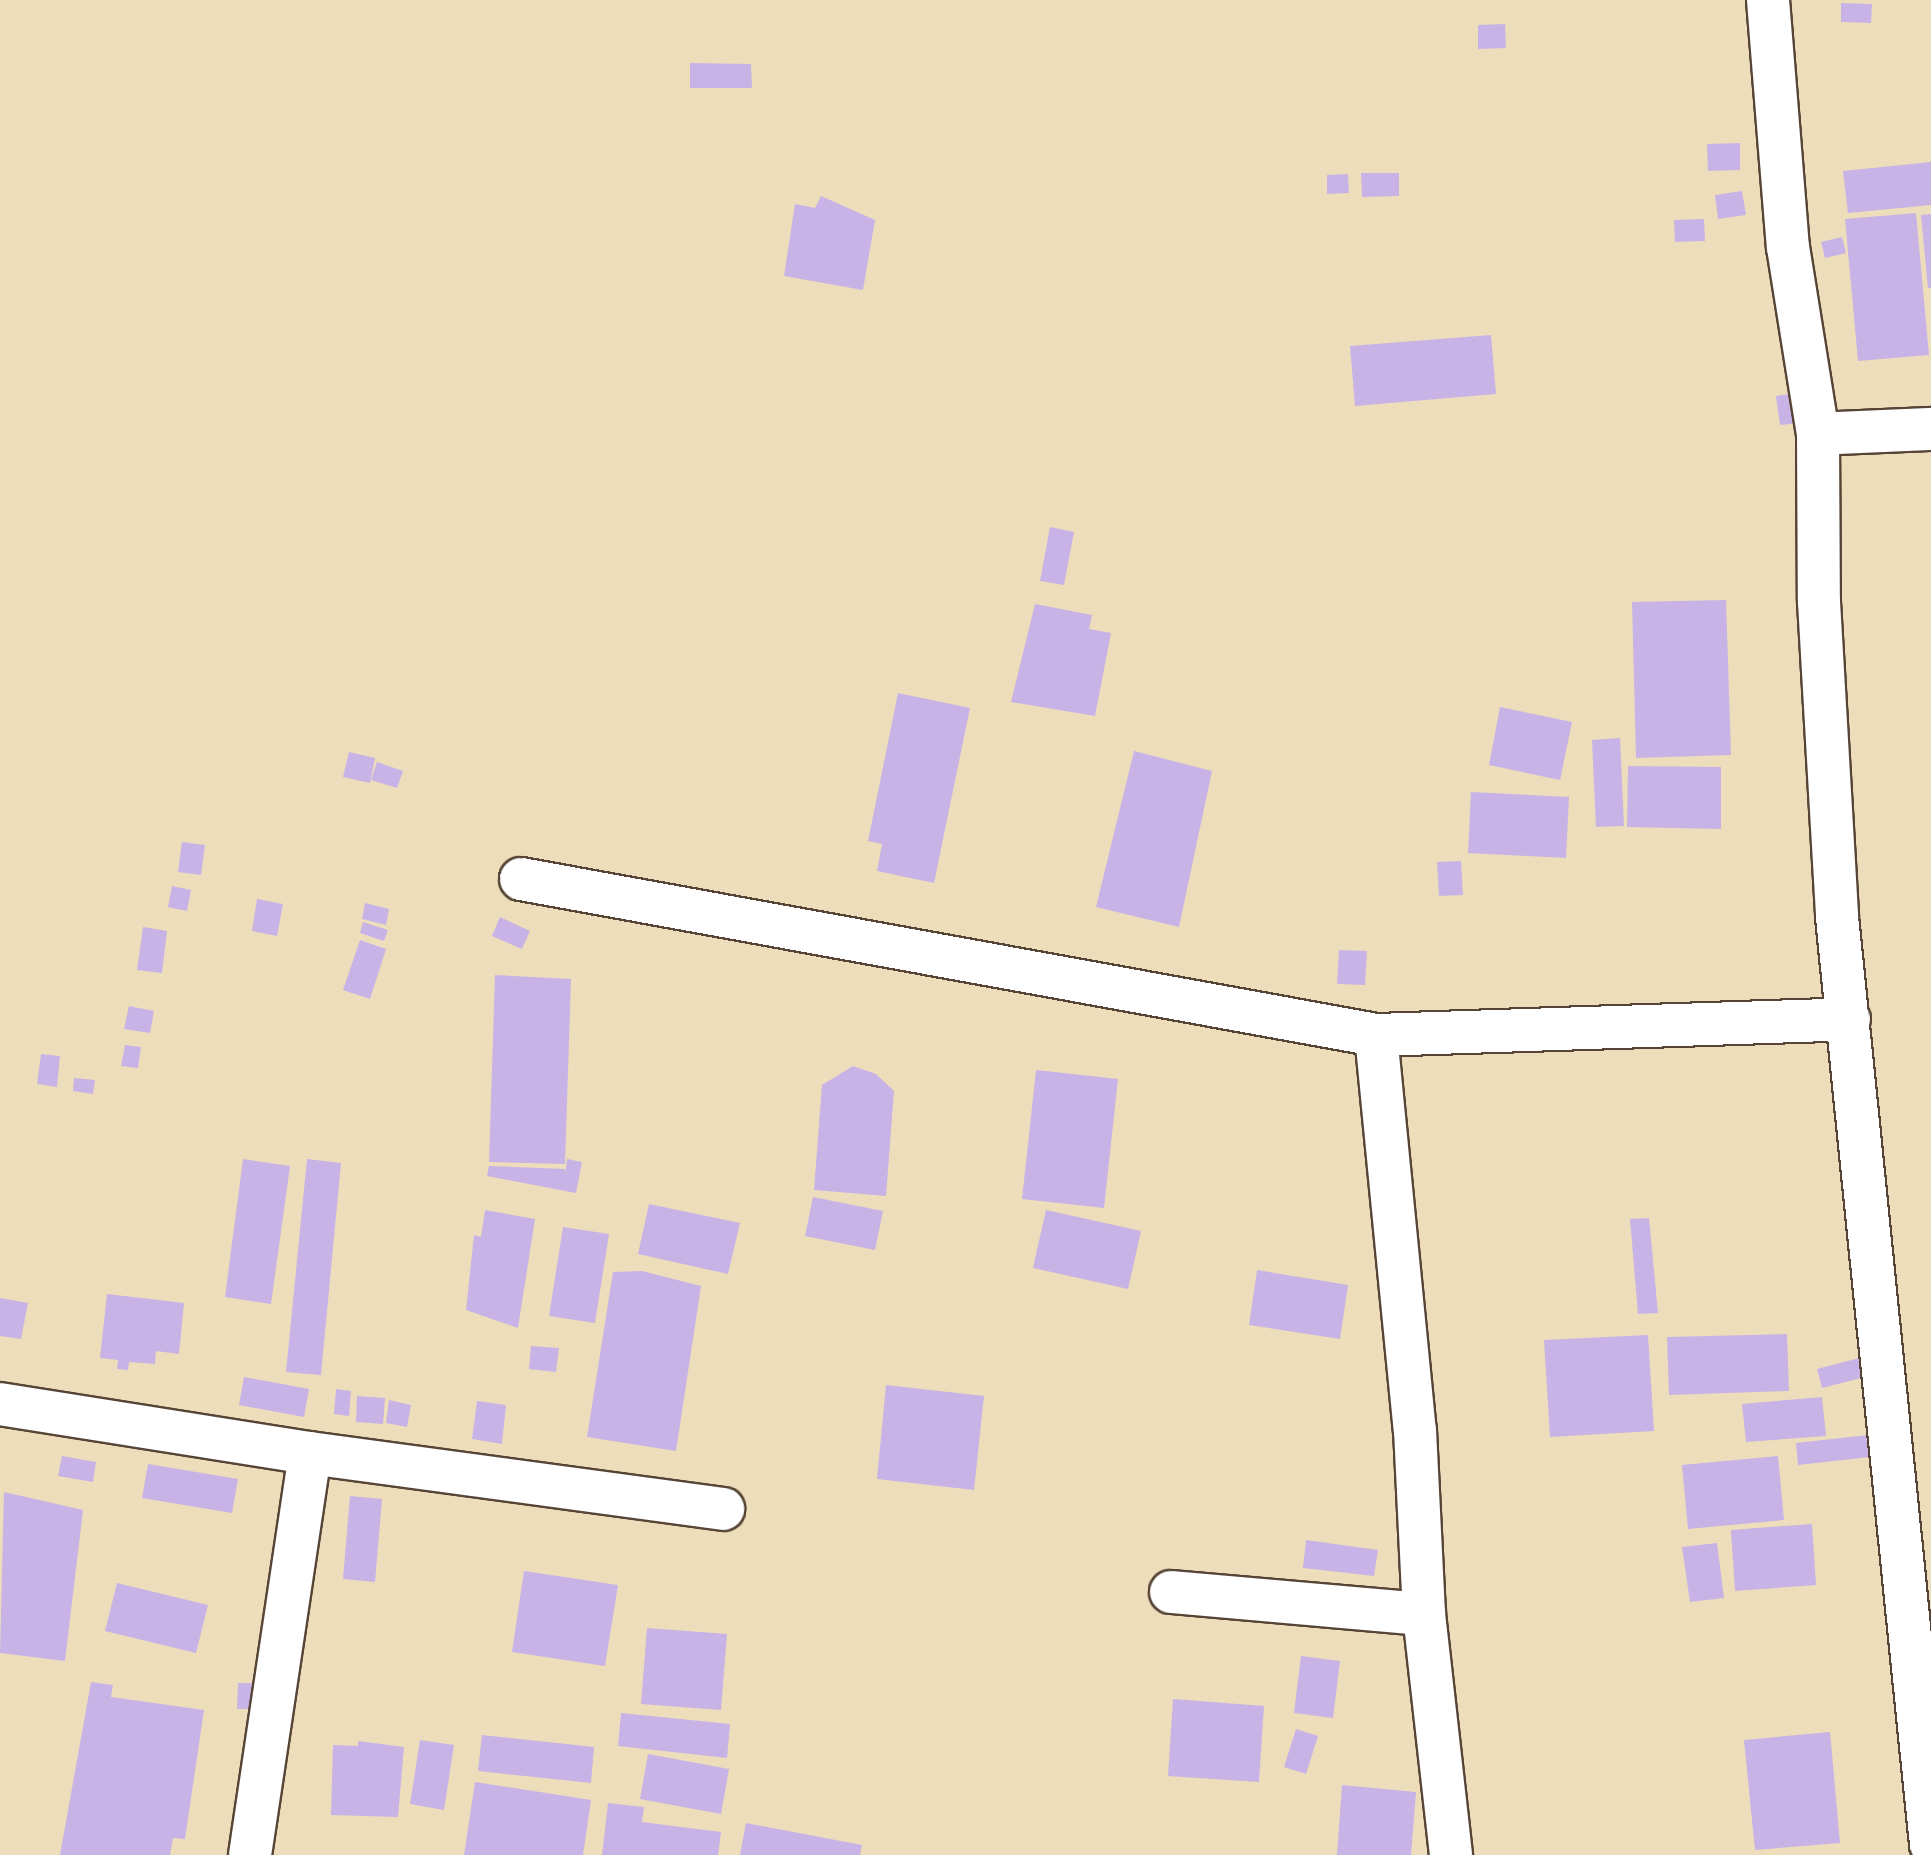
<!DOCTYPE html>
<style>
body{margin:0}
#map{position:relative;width:1931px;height:1855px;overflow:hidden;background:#edb;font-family:Mynerve,sans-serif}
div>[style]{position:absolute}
.building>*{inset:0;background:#c7b3e6}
.roads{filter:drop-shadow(2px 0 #564536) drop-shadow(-2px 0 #564536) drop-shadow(0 2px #564536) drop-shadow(0 -2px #564536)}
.street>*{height:42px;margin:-21px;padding:0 21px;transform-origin:21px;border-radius:21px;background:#fff}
span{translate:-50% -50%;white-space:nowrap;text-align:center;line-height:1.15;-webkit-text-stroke:8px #fdfcf7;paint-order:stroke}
</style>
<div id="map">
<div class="building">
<i style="clip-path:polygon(1841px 3px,1872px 4px,1871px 23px,1841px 22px)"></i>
<i style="clip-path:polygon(1505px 24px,1506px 48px,1478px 49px,1478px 25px)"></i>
<i style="clip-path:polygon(690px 63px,751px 64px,752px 88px,690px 88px)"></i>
<i style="clip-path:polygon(1740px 143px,1740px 170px,1708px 171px,1707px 144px)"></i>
<i style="clip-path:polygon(1931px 162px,1931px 205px,1848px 213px,1843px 171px)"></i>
<i style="clip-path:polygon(1361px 173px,1399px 173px,1399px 196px,1362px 197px)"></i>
<i style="clip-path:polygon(1348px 174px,1349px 193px,1327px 194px,1327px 175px)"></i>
<i style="clip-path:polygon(1742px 191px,1746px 215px,1718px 219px,1715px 195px)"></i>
<i style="clip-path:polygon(821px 196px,875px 220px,863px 290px,784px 276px,795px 204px,815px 208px)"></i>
<i style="clip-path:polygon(1916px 213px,1929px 355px,1858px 361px,1845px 219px)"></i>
<i style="clip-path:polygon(1931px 214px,1931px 288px,1928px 288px,1921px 215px)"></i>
<i style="clip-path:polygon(1704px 219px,1705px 241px,1675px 242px,1674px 220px)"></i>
<i style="clip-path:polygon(1842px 237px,1846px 253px,1825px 258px,1821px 242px)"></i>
<i style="clip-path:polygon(1491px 335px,1496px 394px,1355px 406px,1350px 346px)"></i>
<i style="clip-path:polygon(1797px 393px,1801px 423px,1780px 425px,1776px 396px)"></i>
<i style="clip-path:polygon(1050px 527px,1074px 532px,1064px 585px,1040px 581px)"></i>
<i style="clip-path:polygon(1726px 600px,1731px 755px,1636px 758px,1632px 602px)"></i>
<i style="clip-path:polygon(1035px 604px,1092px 615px,1089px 629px,1111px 633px,1095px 716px,1011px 702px)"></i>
<i style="clip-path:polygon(898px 693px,970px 708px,934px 883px,877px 871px,882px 844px,868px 841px)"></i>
<i style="clip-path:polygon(1500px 707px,1572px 722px,1560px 780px,1489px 765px)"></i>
<i style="clip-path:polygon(1620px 738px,1624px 826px,1596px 827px,1592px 740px)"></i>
<i style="clip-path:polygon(1134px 751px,1212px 771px,1179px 927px,1096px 907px)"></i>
<i style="clip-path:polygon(349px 752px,375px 758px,370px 783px,343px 777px)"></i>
<i style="clip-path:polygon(377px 762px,403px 771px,397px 788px,371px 780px)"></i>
<i style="clip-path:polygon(1628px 766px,1721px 767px,1721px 829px,1627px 827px)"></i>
<i style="clip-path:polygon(1471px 792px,1569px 797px,1566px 858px,1468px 853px)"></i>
<i style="clip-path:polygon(182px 842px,205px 845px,201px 875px,178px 872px)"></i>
<i style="clip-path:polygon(1461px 861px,1463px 895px,1439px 896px,1437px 862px)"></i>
<i style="clip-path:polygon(172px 886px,191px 890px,187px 911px,168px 907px)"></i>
<i style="clip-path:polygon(257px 899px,283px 904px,277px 936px,252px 931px)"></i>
<i style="clip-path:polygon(365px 903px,389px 909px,386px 925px,362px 919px)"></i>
<i style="clip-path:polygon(500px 917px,530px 931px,522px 949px,492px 936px)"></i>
<i style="clip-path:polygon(363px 922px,388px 930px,384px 941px,360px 933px)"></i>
<i style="clip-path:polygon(143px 927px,167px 931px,162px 973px,137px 970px)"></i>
<i style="clip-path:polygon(360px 940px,386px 949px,370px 999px,343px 990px)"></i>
<i style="clip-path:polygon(1339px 950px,1367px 951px,1365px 985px,1337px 984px)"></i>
<i style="clip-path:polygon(495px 975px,571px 979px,565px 1164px,489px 1162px)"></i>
<i style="clip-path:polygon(129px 1006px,154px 1011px,150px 1033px,124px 1029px)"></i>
<i style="clip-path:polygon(125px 1045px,141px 1047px,138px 1068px,121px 1066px)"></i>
<i style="clip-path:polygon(41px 1054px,60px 1056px,57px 1087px,37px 1084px)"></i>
<i style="clip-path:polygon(853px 1066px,876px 1074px,894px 1091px,886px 1196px,814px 1190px,822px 1085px)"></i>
<i style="clip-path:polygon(1036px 1070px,1118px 1079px,1104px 1208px,1022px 1199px)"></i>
<i style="clip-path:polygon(74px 1078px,95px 1080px,93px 1094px,73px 1091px)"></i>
<i style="clip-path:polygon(243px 1159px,290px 1166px,271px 1304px,225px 1297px)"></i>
<i style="clip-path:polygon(307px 1159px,341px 1163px,321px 1375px,286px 1372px)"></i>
<i style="clip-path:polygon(567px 1159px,582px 1162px,576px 1193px,487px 1176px,489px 1166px,565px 1169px,565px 1174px)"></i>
<i style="clip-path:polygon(813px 1197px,883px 1211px,875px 1250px,805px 1236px)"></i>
<i style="clip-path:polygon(649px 1204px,740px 1223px,728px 1274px,638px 1254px)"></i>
<i style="clip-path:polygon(485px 1210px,535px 1219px,518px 1328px,466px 1310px,474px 1235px,481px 1237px)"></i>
<i style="clip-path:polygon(1046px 1210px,1141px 1231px,1128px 1289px,1033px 1268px)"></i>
<i style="clip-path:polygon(1649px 1218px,1658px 1313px,1638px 1314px,1630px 1219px)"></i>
<i style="clip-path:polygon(563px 1227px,609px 1234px,595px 1323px,549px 1316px)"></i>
<i style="clip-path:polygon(1257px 1270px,1348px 1285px,1340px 1339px,1249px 1325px)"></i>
<i style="clip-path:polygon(642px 1271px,701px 1286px,676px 1451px,587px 1437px,613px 1272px)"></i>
<i style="clip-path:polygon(107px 1294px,184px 1303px,179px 1354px,156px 1351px,155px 1364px,129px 1362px,128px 1370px,117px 1369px,118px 1360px,100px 1358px)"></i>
<i style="clip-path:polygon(0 1298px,28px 1303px,21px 1339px,0 1336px)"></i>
<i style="clip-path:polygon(1787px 1334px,1789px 1391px,1669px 1395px,1667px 1337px)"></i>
<i style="clip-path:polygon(1648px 1335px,1654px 1431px,1550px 1437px,1544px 1340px)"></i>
<i style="clip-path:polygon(531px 1346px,559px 1348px,556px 1372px,529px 1369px)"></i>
<i style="clip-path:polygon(1859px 1358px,1865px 1377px,1822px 1388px,1817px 1369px)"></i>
<i style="clip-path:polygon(244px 1377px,309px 1389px,304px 1417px,239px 1405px)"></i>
<i style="clip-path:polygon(886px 1385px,984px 1396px,974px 1490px,877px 1479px)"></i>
<i style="clip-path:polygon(336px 1389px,351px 1391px,349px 1416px,334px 1414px)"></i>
<i style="clip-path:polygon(357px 1396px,385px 1398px,383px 1424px,356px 1422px)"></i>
<i style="clip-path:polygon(1822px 1397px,1826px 1436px,1746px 1442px,1742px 1404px)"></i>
<i style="clip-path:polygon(389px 1400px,411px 1405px,407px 1427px,386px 1423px)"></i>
<i style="clip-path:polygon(477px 1401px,506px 1405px,502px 1444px,472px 1439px)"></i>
<i style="clip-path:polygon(1868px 1435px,1870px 1457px,1798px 1465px,1796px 1443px)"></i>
<i style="clip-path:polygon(62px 1456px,96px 1462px,93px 1482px,58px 1476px)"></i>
<i style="clip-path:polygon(1778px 1456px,1784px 1520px,1688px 1529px,1682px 1465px)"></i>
<i style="clip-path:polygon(148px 1464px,238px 1479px,232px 1513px,142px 1498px)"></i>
<i style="clip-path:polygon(4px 1492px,83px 1510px,65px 1661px,0 1653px)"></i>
<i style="clip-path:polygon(350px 1496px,382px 1499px,375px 1582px,343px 1579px)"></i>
<i style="clip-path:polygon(1812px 1524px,1816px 1585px,1735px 1591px,1731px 1530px)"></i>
<i style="clip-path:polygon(1306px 1540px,1378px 1550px,1374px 1576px,1303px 1568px)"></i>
<i style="clip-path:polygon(1717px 1543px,1724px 1598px,1690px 1602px,1682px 1547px)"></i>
<i style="clip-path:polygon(524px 1571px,618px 1585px,605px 1666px,512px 1652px)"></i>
<i style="clip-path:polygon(117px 1583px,208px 1605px,196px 1653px,105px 1631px)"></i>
<i style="clip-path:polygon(647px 1628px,727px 1634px,721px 1710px,641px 1704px)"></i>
<i style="clip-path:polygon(1301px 1656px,1340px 1661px,1333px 1718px,1294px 1713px)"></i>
<i style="clip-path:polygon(91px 1682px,113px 1685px,111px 1697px,204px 1710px,185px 1839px,173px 1838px,170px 1855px,60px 1855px)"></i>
<i style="clip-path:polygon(238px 1683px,258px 1683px,257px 1709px,237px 1709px)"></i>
<i style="clip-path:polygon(1173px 1699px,1264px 1706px,1259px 1782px,1168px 1776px)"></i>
<i style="clip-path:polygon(621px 1713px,730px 1724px,727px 1758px,618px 1746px)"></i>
<i style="clip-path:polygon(1296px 1729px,1318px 1736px,1306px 1774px,1284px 1767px)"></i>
<i style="clip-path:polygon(1830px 1732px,1840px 1843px,1755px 1850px,1744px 1740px)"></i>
<i style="clip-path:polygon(482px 1735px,594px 1747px,591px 1783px,478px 1771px)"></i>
<i style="clip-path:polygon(420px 1740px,454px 1745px,444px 1810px,410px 1804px)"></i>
<i style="clip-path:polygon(358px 1741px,404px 1747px,398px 1817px,331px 1815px,333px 1745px,358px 1746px)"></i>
<i style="clip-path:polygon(648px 1754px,729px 1769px,721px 1814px,640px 1799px)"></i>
<i style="clip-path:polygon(475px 1782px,591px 1800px,583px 1855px,464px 1855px)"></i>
<i style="clip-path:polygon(1342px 1785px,1416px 1792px,1411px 1855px,1337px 1855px)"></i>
<i style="clip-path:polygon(608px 1803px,644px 1807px,642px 1822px,721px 1832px,718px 1855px,602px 1855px)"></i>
<i style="clip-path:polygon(746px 1823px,862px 1845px,860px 1855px,740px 1855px)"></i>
</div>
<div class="roads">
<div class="street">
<i style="left:1768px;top:0;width:248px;rotate:85.4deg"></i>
<i style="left:1788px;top:247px;width:189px;rotate:80.9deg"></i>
<i style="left:1931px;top:429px;width:113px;rotate:177.5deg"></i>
<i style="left:1818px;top:434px;width:168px;rotate:89.7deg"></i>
<i style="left:1819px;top:602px;width:316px;rotate:86.7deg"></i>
<i style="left:1837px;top:917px;width:932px;rotate:84.21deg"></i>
<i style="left:521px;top:879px;width:869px;rotate:10.34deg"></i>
<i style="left:1376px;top:1035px;width:397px;rotate:84.4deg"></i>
<i style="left:1415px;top:1430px;width:184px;rotate:87.2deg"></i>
<i style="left:1424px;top:1614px;width:243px;rotate:83.6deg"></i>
<i style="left:1376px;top:1035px;width:473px;rotate:-1.9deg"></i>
<i style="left:0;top:1404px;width:314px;rotate:9deg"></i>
<i style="left:1171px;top:1592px;width:254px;rotate:5deg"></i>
<i style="left:250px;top:1855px;width:406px;rotate:-81.5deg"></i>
<i style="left:310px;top:1453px;width:417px;rotate:7.7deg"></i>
</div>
</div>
</div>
